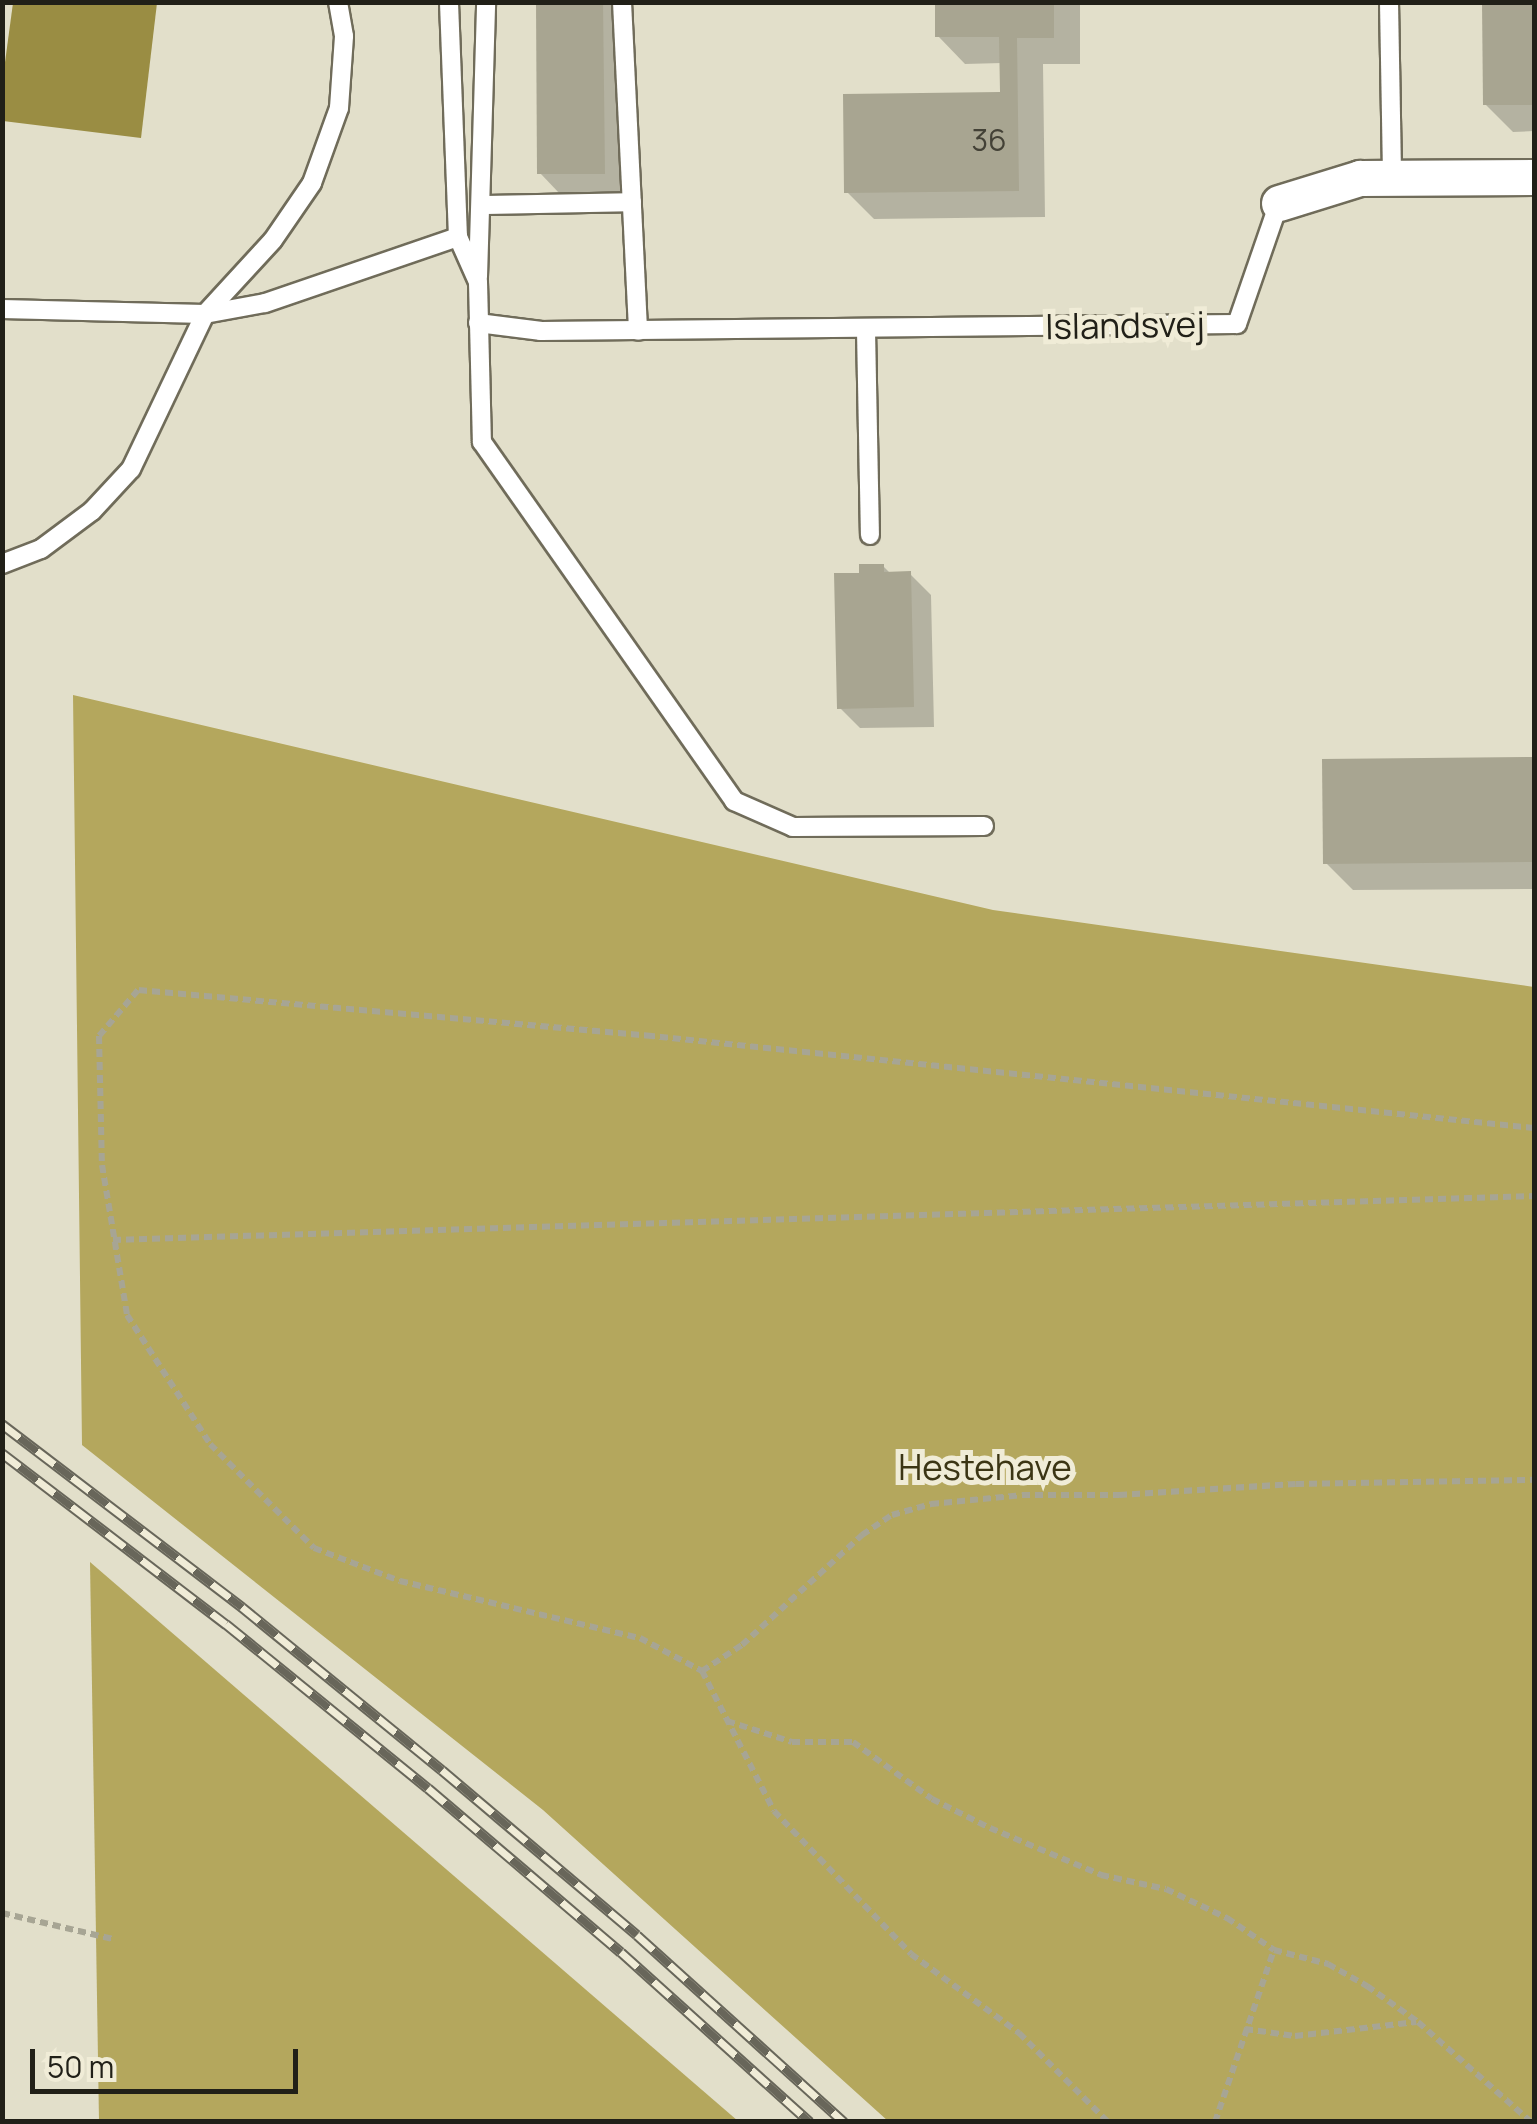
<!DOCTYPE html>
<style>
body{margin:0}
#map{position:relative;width:1537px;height:2124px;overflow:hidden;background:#e2dfca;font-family:Manrope,sans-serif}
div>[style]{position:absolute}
.forest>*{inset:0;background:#b4a75d}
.water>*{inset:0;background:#9a8d43}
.shadow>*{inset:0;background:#0003}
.building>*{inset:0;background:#a8a591}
.path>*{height:6px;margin-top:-3px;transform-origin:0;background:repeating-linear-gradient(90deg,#a7a594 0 8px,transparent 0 13px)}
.roads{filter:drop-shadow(2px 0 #706c5a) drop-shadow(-2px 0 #706c5a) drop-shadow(0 2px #706c5a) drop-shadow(0 -2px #706c5a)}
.lane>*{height:18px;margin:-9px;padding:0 9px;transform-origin:9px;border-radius:9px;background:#fff}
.street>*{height:35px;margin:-17.5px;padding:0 17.5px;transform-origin:17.5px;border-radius:17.5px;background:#fff}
.rail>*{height:11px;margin-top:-5.5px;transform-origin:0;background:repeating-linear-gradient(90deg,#f0ecd7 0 22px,#68665a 0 44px);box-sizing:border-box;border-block:2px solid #68665a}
span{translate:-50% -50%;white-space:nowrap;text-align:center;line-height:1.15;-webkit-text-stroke:10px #f0ecd7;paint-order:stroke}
.number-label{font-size:30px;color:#434136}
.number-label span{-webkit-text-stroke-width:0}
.street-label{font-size:35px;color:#212018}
.park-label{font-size:35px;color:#3b3514}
.frame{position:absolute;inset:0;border:5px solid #212018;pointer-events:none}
.scale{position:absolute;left:30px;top:2049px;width:268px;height:45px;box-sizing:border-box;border:5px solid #212018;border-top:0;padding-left:12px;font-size:30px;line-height:35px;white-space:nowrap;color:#212018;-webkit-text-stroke:8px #f0ecd7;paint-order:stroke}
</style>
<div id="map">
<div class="forest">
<i style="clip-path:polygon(73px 695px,993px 910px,1534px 987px,1534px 2121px,888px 2121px,543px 1810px,82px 1445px)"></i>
<i style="clip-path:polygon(90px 1562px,738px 2121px,99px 2121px)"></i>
</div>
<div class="water">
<i style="clip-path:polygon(13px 3px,157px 3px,141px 138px,3px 121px,3px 77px)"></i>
</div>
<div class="shadow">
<i style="clip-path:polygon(538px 2px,611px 2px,623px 15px,625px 193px,560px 194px,540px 173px)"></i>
<i style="clip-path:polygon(937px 2px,1080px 2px,1080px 64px,1043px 64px,1045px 217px,874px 219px,847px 192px,1003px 94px,1002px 63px,965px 64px,938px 36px)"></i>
<i style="clip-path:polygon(1485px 2px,1534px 2px,1534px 131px,1513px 132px,1485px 104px)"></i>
<i style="clip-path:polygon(883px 566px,891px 574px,910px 574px,931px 595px,934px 727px,860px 728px,839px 707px,862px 575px)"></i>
<i style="clip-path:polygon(1534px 760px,1534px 889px,1353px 890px,1326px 863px,1325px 762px)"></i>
</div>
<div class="building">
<i style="clip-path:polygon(536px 2px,603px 2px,605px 174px,537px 174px)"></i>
<i style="clip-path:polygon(935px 2px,1054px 2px,1054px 38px,1017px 38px,1019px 191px,844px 193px,843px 94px,1000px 92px,999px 37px,935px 37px)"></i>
<i style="clip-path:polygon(1482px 2px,1534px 2px,1534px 105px,1483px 105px)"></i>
<i style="clip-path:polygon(859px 564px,884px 564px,884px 572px,911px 571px,914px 707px,837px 709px,834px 573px,859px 573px)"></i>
<i style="clip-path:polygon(1534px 757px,1534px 862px,1323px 864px,1322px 759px)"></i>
</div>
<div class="path">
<i style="left:1534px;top:1128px;width:887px;rotate:-174.05deg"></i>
<i style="left:652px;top:1036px;width:516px;rotate:-174.89deg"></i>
<i style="left:138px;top:990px;width:60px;rotate:130.3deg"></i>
<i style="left:99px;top:1036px;width:129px;rotate:88.7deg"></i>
<i style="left:102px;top:1165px;width:152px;rotate:80.5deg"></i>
<i style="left:127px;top:1315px;width:153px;rotate:57.2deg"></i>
<i style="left:210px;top:1444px;width:147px;rotate:45deg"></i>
<i style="left:314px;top:1548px;width:92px;rotate:21deg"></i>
<i style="left:400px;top:1581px;width:247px;rotate:13.4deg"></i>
<i style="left:640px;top:1638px;width:70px;rotate:28deg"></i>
<i style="left:702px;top:1671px;width:48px;rotate:-33deg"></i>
<i style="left:742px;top:1645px;width:163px;rotate:-42.5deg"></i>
<i style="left:862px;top:1535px;width:36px;rotate:-34deg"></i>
<i style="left:892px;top:1515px;width:41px;rotate:-15.8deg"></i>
<i style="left:931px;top:1504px;width:91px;rotate:-5.6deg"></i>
<i style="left:1022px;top:1495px;width:97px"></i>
<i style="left:1119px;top:1495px;width:177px;rotate:-3.6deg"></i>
<i style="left:1296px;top:1484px;width:238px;rotate:-1deg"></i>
<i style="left:113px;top:1240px;width:1422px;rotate:-1.77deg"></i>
<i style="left:702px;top:1671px;width:157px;rotate:62.8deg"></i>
<i style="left:774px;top:1811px;width:198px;rotate:46.2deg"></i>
<i style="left:911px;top:1954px;width:134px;rotate:36.2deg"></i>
<i style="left:1019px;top:2033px;width:126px;rotate:45deg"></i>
<i style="left:727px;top:1721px;width:68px;rotate:17.9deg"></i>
<i style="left:792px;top:1742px;width:61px"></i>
<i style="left:853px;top:1742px;width:97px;rotate:35.8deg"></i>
<i style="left:932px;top:1799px;width:65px;rotate:26.6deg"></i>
<i style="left:990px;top:1828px;width:121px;rotate:22.9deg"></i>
<i style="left:1101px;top:1875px;width:66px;rotate:12.2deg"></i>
<i style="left:1166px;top:1889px;width:68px;rotate:25.4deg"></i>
<i style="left:1227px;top:1918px;width:57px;rotate:34.2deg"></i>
<i style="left:2px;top:1913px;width:114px;rotate:13.2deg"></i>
<i style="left:1245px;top:2029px;width:50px;rotate:8deg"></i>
<i style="left:1295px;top:2036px;width:122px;rotate:-6.6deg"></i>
<i style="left:1215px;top:2122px;width:182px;rotate:-71.1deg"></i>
<i style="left:1274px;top:1950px;width:56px;rotate:14.5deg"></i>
<i style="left:1328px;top:1964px;width:45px;rotate:29.4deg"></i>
<i style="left:1367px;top:1986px;width:62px;rotate:35.2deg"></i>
<i style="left:1418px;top:2022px;width:151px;rotate:41.5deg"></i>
</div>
<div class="roads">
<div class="lane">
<i style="left:622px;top:2px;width:329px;rotate:87.2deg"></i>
<i style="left:1389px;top:2px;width:176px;rotate:89deg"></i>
<i style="left:482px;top:205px;width:150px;rotate:-1.1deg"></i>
<i style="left:458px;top:237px;width:49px;rotate:66deg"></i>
<i style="left:478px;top:282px;width:160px;rotate:88.6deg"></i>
<i style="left:482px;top:442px;width:439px;rotate:54.9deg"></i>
<i style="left:734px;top:801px;width:64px;rotate:23.8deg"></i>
<i style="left:793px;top:827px;width:191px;rotate:-0.3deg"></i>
<i style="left:478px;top:277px;width:275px;rotate:-88.3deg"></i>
<i style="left:2px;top:309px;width:203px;rotate:1.4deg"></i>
<i style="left:205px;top:314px;width:61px;rotate:-10.4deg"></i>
<i style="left:265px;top:303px;width:204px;rotate:-18.9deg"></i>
<i style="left:458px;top:237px;width:235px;rotate:-92.2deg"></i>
<i style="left:478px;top:323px;width:64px;rotate:7.2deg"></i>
<i style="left:541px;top:331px;width:696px;rotate:-0.58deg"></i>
<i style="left:1237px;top:324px;width:128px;rotate:-70.9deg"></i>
<i style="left:866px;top:330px;width:205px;rotate:88.9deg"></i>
<i style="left:2px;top:564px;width:42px;rotate:-21deg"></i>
<i style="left:41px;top:549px;width:64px;rotate:-36.7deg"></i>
<i style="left:92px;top:511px;width:57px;rotate:-47.1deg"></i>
<i style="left:131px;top:469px;width:172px;rotate:-64.5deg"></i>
<i style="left:205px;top:314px;width:100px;rotate:-47.4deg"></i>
<i style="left:273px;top:240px;width:69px;rotate:-55.6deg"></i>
<i style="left:312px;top:183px;width:80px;rotate:-70.2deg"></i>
<i style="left:339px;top:108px;width:72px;rotate:-86deg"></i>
<i style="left:344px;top:36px;width:35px;rotate:-100deg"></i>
</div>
<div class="street">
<i style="left:1279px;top:203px;width:85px;rotate:-17.2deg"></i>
<i style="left:1360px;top:178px;width:174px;rotate:-0.3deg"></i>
</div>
</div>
<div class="rail">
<i style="left:2px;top:1424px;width:302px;rotate:37.3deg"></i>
<i style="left:242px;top:1607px;width:258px;rotate:39.2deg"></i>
<i style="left:442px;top:1770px;width:255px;rotate:40.2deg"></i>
<i style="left:637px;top:1935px;width:279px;rotate:42.1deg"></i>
<i style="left:2px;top:1453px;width:282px;rotate:37.4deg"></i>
<i style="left:226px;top:1624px;width:260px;rotate:39.1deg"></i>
<i style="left:428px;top:1788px;width:253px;rotate:40.4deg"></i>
<i style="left:621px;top:1952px;width:254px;rotate:42deg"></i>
</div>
<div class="number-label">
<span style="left:989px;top:140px">36</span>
</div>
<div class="street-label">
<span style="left:1125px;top:325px;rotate:-1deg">Islandsvej</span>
</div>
<div class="park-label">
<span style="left:985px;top:1467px">Hestehave</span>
</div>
<div class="frame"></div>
<div class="scale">50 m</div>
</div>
